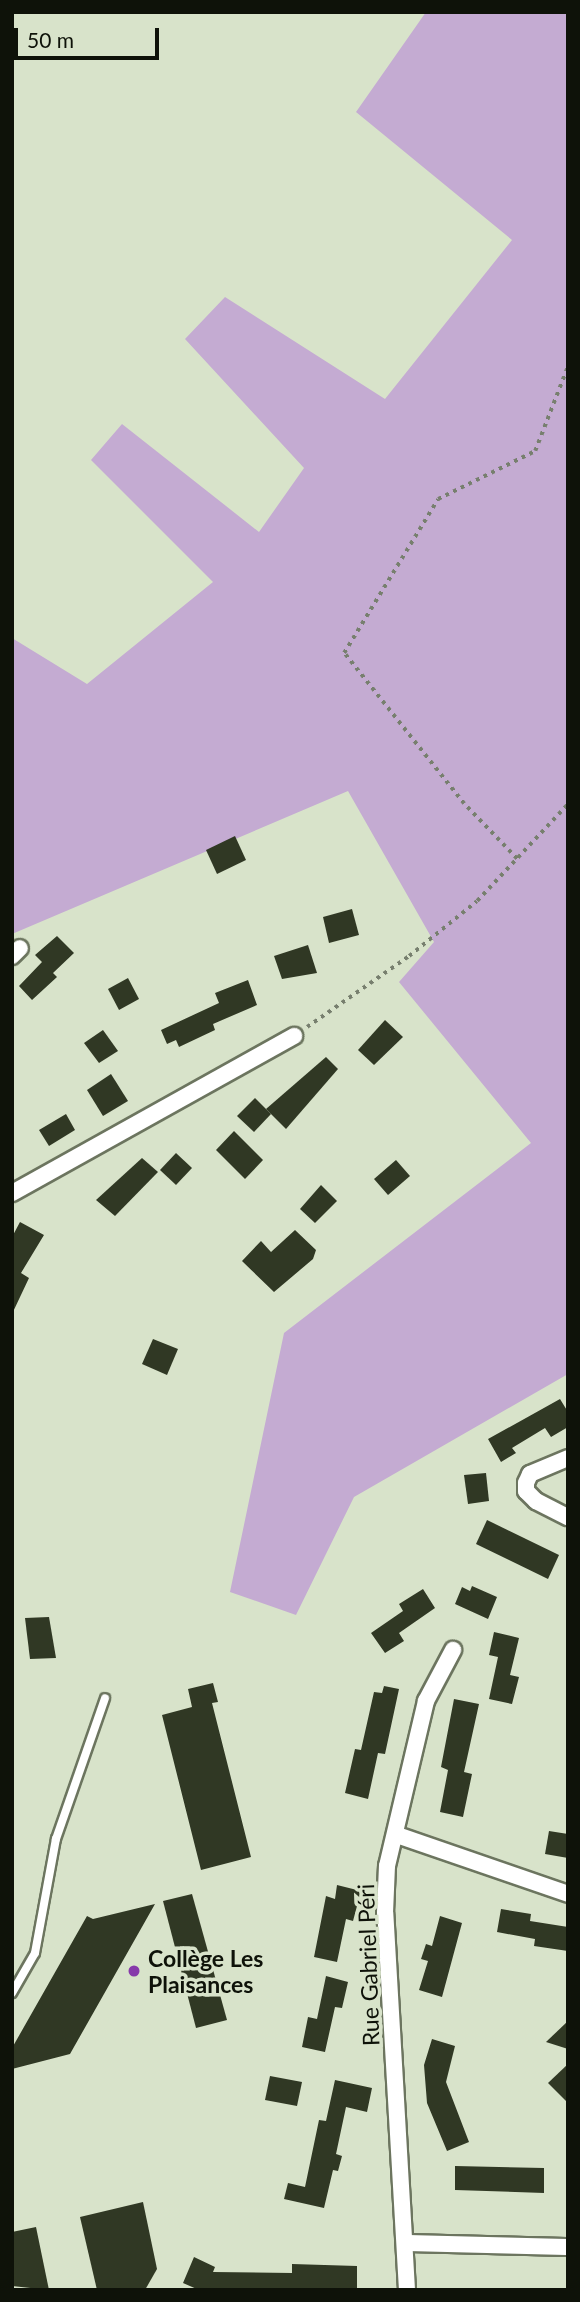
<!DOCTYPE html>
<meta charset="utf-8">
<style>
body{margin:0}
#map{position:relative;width:580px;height:2302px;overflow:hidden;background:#d8e3ca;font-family:Lato,sans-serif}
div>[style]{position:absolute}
.green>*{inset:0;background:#c4abd2}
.building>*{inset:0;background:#303824}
.path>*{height:3.5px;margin-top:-1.75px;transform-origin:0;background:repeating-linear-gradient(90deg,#777f6e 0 3.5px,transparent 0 8.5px)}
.roads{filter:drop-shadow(2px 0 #6c755f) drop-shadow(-2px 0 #6c755f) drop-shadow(0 2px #6c755f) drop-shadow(0 -2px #6c755f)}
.lane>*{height:8px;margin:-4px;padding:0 4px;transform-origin:4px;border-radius:4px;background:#fff}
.street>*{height:16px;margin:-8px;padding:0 8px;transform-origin:8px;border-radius:8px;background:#fff}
.dots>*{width:19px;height:19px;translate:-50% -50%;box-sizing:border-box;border:4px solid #d8e3ca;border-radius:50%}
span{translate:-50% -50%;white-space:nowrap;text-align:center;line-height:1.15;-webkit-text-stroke:7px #d8e3ca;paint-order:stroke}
.poi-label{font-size:23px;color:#0e1209;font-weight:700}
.left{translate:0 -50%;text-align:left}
.street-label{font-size:23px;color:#0e1209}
.frame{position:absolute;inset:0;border:14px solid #0e1209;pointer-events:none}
.scale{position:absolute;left:14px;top:28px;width:145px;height:32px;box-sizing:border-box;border:4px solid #0e1209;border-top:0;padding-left:9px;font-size:21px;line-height:24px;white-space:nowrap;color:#0e1209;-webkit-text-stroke:5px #d8e3ca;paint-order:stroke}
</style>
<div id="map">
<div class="green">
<i style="clip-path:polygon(426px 12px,568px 12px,568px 1374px,354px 1497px,296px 1615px,230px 1592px,284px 1333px,531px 1143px,399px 982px,434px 942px,348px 791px,12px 934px,12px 638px,87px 684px,213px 582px,91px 460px,122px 424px,259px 532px,304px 468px,185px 339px,225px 297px,385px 399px,512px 240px,356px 112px)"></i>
</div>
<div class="building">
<i style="clip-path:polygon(235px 836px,246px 860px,217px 874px,206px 850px)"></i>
<i style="clip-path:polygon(352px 909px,359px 935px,329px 943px,323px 917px)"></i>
<i style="clip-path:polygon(57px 936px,74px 953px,53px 973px,57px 977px,32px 1000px,19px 986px,42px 962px,35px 955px)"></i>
<i style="clip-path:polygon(308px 945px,317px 973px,282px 979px,274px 956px)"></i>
<i style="clip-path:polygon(128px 978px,139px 999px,119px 1010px,108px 989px)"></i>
<i style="clip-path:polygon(248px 980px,257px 1005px,213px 1024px,215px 1030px,179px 1047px,176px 1040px,167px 1044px,161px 1030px,219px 1003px,215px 993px)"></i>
<i style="clip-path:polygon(385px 1020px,403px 1037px,374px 1065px,358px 1050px)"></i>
<i style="clip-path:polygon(103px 1030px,118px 1051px,99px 1063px,84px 1043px)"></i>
<i style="clip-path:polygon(326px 1057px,338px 1069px,286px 1129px,266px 1109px)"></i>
<i style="clip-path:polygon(111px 1074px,128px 1101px,103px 1116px,87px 1090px)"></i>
<i style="clip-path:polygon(255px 1098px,271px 1114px,254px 1132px,237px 1116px)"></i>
<i style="clip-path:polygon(66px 1114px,75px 1130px,49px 1146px,39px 1130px)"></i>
<i style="clip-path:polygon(234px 1131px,263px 1160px,245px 1179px,216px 1150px)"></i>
<i style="clip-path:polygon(176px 1153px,192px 1168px,176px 1185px,160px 1170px)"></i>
<i style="clip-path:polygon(142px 1158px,158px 1172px,115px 1216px,96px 1200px)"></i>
<i style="clip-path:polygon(396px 1160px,410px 1176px,388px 1195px,374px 1179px)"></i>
<i style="clip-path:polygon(321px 1185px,337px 1201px,315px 1223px,300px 1209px)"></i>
<i style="clip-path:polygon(20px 1222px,44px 1235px,21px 1273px,29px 1278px,12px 1314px,12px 1237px)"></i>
<i style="clip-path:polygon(295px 1230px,316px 1250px,313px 1259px,274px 1292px,242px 1261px,261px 1241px,271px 1252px)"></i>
<i style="clip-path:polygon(153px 1339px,178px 1349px,167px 1375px,142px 1364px)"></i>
<i style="clip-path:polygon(560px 1399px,568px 1412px,568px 1427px,551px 1437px,545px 1428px,512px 1448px,516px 1453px,501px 1462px,488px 1439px)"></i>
<i style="clip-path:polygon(486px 1473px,489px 1501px,468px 1504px,464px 1475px)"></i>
<i style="clip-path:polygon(487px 1520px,559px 1555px,548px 1579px,476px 1544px)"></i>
<i style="clip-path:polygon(472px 1586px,497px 1597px,488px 1619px,455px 1604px,462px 1587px,470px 1591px)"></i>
<i style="clip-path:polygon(423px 1589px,435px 1608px,399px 1633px,404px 1641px,385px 1653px,371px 1633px,403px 1611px,399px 1604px)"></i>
<i style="clip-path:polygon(49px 1617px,56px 1658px,30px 1659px,25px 1618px)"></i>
<i style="clip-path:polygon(494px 1632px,519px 1638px,510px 1675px,519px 1677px,512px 1704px,489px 1699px,498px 1657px,489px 1655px)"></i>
<i style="clip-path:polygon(213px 1683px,218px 1702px,212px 1703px,251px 1857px,201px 1870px,162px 1715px,192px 1707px,188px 1689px)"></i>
<i style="clip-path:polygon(384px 1686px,399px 1689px,385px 1754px,378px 1753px,368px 1799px,345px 1793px,355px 1749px,361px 1750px,374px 1692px,382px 1693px)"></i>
<i style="clip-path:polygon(454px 1699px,479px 1704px,464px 1772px,472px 1774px,463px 1817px,440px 1812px,448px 1770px,441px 1767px)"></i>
<i style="clip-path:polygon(549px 1831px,568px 1834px,568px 1858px,545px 1854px)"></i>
<i style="clip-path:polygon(337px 1885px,361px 1891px,353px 1921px,346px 1919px,337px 1962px,314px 1957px,326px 1896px,335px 1899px)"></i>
<i style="clip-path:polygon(192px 1894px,227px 2020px,196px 2028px,163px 1901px)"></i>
<i style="clip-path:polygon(155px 1904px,70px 2054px,12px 2069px,12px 2048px,87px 1916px,93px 1919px)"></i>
<i style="clip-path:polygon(501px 1909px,531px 1914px,530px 1921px,568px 1927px,568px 1951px,534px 1946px,535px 1939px,497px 1932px)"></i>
<i style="clip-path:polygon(440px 1916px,462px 1923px,442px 1997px,419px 1990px,428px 1961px,421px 1959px,426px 1944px,432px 1946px)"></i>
<i style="clip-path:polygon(326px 1976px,348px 1982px,342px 2008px,335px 2007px,325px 2052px,302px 2047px,308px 2017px,317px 2019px)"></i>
<i style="clip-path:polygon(568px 2021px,568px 2049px,546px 2042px)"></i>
<i style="clip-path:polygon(432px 2039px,455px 2046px,446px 2082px,469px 2142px,447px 2151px,427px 2103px,424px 2065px)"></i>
<i style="clip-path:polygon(568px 2064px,568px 2103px,548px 2083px)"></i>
<i style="clip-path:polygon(270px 2076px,302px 2082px,297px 2106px,265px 2100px)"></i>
<i style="clip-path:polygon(335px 2080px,372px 2088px,367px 2112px,346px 2107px,336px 2154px,342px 2156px,338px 2171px,333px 2170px,324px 2208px,284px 2199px,288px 2183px,305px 2187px,319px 2120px,326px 2121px)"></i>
<i style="clip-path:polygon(455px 2166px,544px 2168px,544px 2193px,455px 2190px)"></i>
<i style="clip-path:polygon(143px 2202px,157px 2269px,145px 2290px,97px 2290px,80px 2217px)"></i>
<i style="clip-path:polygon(36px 2227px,49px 2290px,12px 2286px,12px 2232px)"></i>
<i style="clip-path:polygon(194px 2257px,215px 2267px,213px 2272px,292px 2273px,292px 2264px,357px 2266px,357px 2290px,199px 2290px,183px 2283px)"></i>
</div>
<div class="path">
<i style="left:517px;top:859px;width:76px;rotate:-133.9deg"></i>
<i style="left:464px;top:804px;width:193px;rotate:-128.5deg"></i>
<i style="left:344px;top:653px;width:180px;rotate:-58.6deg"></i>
<i style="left:438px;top:499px;width:108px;rotate:-26.3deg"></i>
<i style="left:535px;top:451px;width:91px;rotate:-68.8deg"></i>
<i style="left:307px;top:1027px;width:124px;rotate:-34.8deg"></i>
<i style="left:409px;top:956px;width:87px;rotate:-39deg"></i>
<i style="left:477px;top:901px;width:133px;rotate:-46.8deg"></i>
</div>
<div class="roads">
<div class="lane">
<i style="left:12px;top:1993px;width:46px;rotate:-60.1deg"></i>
<i style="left:35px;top:1953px;width:116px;rotate:-79.6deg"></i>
<i style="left:56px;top:1839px;width:149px;rotate:-70.8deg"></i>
</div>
<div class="street">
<i style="left:12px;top:956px;width:11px;rotate:-45deg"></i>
<i style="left:12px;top:1193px;width:323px;rotate:-29.1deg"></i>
<i style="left:568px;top:1458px;width:41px;rotate:157.2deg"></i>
<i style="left:530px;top:1474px;width:10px;rotate:114deg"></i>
<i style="left:526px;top:1483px;width:8px;rotate:90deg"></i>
<i style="left:526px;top:1491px;width:14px;rotate:45deg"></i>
<i style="left:536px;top:1501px;width:36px;rotate:27deg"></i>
<i style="left:397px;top:1835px;width:181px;rotate:19deg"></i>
<i style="left:406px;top:2243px;width:162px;rotate:1.4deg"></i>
<i style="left:407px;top:2290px;width:378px;rotate:-93.3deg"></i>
<i style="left:385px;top:1913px;width:47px;rotate:-87.6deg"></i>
<i style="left:387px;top:1866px;width:170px;rotate:-76.7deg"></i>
<i style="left:426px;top:1701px;width:58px;rotate:-62.1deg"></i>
</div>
</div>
<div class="dots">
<i style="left:134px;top:1971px;background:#8639aa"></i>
</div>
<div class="poi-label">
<span class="left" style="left:148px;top:1971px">Collège Les<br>Plaisances</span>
</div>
<div class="street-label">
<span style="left:368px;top:1965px;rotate:-92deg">Rue Gabriel Péri</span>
</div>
<div class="frame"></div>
<div class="scale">50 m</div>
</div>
